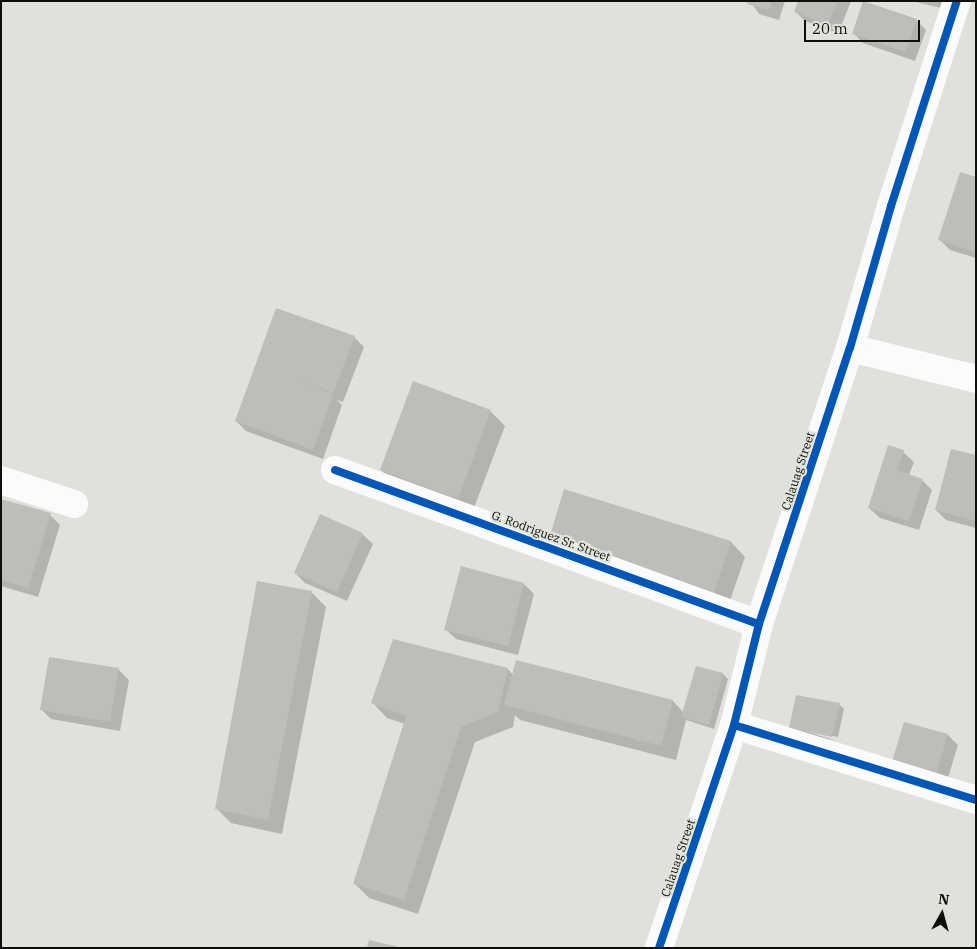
<!DOCTYPE html>
<style>
body{margin:0}
#map{position:relative;width:977px;height:949px;overflow:hidden;background:#dfe2dc;font-family:"IBM Plex Serif",serif}
div>[style]{position:absolute}
.shadow>*{inset:0;background:#0003}
.building>*{inset:0;background:#bcbeba}
.street>*{height:28px;margin:-14px;padding:0 14px;transform-origin:14px;border-radius:14px;background:#fafbfa}
.secondary>*{height:28px;margin:-14px;padding:0 14px;transform-origin:14px;border-radius:14px;background:#fafbfa}
.cycleway>*{height:8px;margin:-4px;padding:0 4px;transform-origin:4px;border-radius:4px;background:#0057b8}
span{translate:-50% -50%;white-space:nowrap;text-align:center;line-height:1.15;-webkit-text-stroke:4.5px #e0e4da;paint-order:stroke}
.street-label{font-size:12px;color:#0d0f0b}
.frame{position:absolute;inset:0;border:2px solid #0d0f0b;pointer-events:none}
.north{position:absolute;left:917px;top:889px;width:50px;height:50px;-webkit-text-stroke:4px #e0e4da;paint-order:stroke;rotate:7deg;font-size:14px;font-weight:700;line-height:20px;text-align:center;color:#0d0f0b}
.north::after{content:'';display:block;margin:auto;width:18px;height:22px;background:#0d0f0b;clip-path:polygon(50% 0,100% 100%,50% 72%,0 100%)}
.scale{position:absolute;left:804px;top:20px;width:116px;height:22px;box-sizing:border-box;border:2px solid #0d0f0b;border-top:0;padding-left:6px;font-size:15px;line-height:18px;white-space:nowrap;color:#0d0f0b;-webkit-text-stroke:4px #e0e4da;paint-order:stroke}
</style>
<div id="map">
<div class="shadow">
<i style="clip-path:polygon(750px 1px,785px 1px,779px 20px,759px 14px)"></i>
<i style="clip-path:polygon(799px 1px,851px 1px,838px 34px,805px 21px,795px 11px)"></i>
<i style="clip-path:polygon(912px 1px,964px 1px,962px 13px)"></i>
<i style="clip-path:polygon(916px 20px,926px 30px,915px 61px,863px 43px,853px 33px)"></i>
<i style="clip-path:polygon(976px 178px,976px 258px,950px 250px,940px 240px)"></i>
<i style="clip-path:polygon(354px 337px,364px 347px,343px 402px,337px 400px,342px 405px,323px 459px,246px 431px,236px 421px)"></i>
<i style="clip-path:polygon(490px 411px,505px 426px,472px 513px,396px 484px,381px 470px)"></i>
<i style="clip-path:polygon(903px 452px,914px 462px,909px 475px,922px 480px,932px 490px,919px 530px,880px 518px,869px 508px)"></i>
<i style="clip-path:polygon(976px 456px,976px 528px,946px 520px,936px 510px)"></i>
<i style="clip-path:polygon(565px 490px,731px 542px,745px 557px,727px 609px)"></i>
<i style="clip-path:polygon(1px 500px,50px 515px,60px 525px,38px 597px,1px 586px)"></i>
<i style="clip-path:polygon(362px 534px,373px 544px,347px 601px,305px 583px,295px 573px)"></i>
<i style="clip-path:polygon(524px 584px,534px 594px,518px 655px,456px 639px,445px 629px)"></i>
<i style="clip-path:polygon(311px 592px,326px 607px,282px 834px,231px 823px,216px 808px)"></i>
<i style="clip-path:polygon(517px 661px,673px 701px,684px 713px,697px 667px,723px 674px,728px 679px,714px 729px,686px 720px,676px 760px,520px 720px,515px 715px,513px 727px,475px 742px,418px 914px,369px 898px,354px 883px,405px 724px,387px 718px,373px 703px,508px 669px,513px 675px)"></i>
<i style="clip-path:polygon(119px 670px,129px 680px,120px 731px,51px 719px,41px 709px)"></i>
<i style="clip-path:polygon(839px 704px,844px 709px,838px 737px,795px 728px,837px 741px,795px 733px,791px 728px)"></i>
<i style="clip-path:polygon(948px 735px,958px 745px,945px 788px,903px 775px)"></i>
</div>
<div class="building">
<i style="clip-path:polygon(748px 1px,772px 1px,769px 10px,747px 4px)"></i>
<i style="clip-path:polygon(798px 1px,837px 1px,828px 25px,794px 12px)"></i>
<i style="clip-path:polygon(863px 1px,917px 19px,905px 52px,852px 34px)"></i>
<i style="clip-path:polygon(960px 172px,976px 177px,976px 252px,938px 240px)"></i>
<i style="clip-path:polygon(276px 308px,355px 336px,333px 393px,297px 380px,333px 394px,313px 450px,235px 421px)"></i>
<i style="clip-path:polygon(413px 381px,491px 410px,458px 499px,380px 470px)"></i>
<i style="clip-path:polygon(888px 445px,904px 450px,897px 470px,923px 479px,909px 521px,868px 508px)"></i>
<i style="clip-path:polygon(951px 449px,976px 455px,976px 521px,935px 510px)"></i>
<i style="clip-path:polygon(564px 489px,731px 541px,713px 595px,548px 542px)"></i>
<i style="clip-path:polygon(1px 499px,51px 513px,28px 588px,1px 580px)"></i>
<i style="clip-path:polygon(320px 514px,363px 533px,337px 592px,294px 573px)"></i>
<i style="clip-path:polygon(461px 566px,524px 583px,508px 646px,444px 630px)"></i>
<i style="clip-path:polygon(257px 581px,312px 591px,268px 820px,215px 809px)"></i>
<i style="clip-path:polygon(393px 639px,508px 668px,498px 712px,461px 727px,404px 900px,353px 884px,406px 716px,371px 703px)"></i>
<i style="clip-path:polygon(49px 657px,119px 668px,110px 722px,40px 710px)"></i>
<i style="clip-path:polygon(516px 660px,673px 700px,661px 746px,504px 705px)"></i>
<i style="clip-path:polygon(696px 666px,723px 673px,709px 725px,681px 717px)"></i>
<i style="clip-path:polygon(796px 695px,840px 703px,832px 737px,789px 728px)"></i>
<i style="clip-path:polygon(904px 722px,948px 734px,935px 778px,891px 765px)"></i>
<i style="clip-path:polygon(369px 940px,399px 947px,399px 948px,367px 948px)"></i>
</div>
<div class="street">
<i style="left:850px;top:348px;width:130px;rotate:13.8deg"></i>
<i style="left:335px;top:470px;width:451px;rotate:20deg"></i>
<i style="left:1px;top:480px;width:77px;rotate:18.2deg"></i>
<i style="left:734px;top:725px;width:253px;rotate:17.2deg"></i>
</div>
<div class="secondary">
<i style="left:659px;top:948px;width:235px;rotate:-71.4deg"></i>
<i style="left:734px;top:725px;width:104px;rotate:-76.1deg"></i>
<i style="left:759px;top:624px;width:291px;rotate:-71.8deg"></i>
<i style="left:850px;top:348px;width:148px;rotate:-73.9deg"></i>
<i style="left:891px;top:206px;width:215px;rotate:-72.2deg"></i>
</div>
<div class="cycleway">
<i style="left:335px;top:470px;width:451px;rotate:20deg"></i>
<i style="left:734px;top:725px;width:253px;rotate:17.2deg"></i>
<i style="left:659px;top:948px;width:235px;rotate:-71.4deg"></i>
<i style="left:734px;top:725px;width:104px;rotate:-76.1deg"></i>
<i style="left:759px;top:624px;width:291px;rotate:-71.8deg"></i>
<i style="left:850px;top:348px;width:148px;rotate:-73.9deg"></i>
<i style="left:891px;top:206px;width:215px;rotate:-72.2deg"></i>
</div>
<div class="street-label">
<span style="left:798px;top:471px;rotate:-72deg">Calauag Street</span>
<span style="left:551px;top:536px;rotate:20deg">G. Rodriguez Sr. Street</span>
<span style="left:678px;top:858px;rotate:-71deg">Calauag Street</span>
</div>
<div class="frame"></div>
<div class="north">N</div>
<div class="scale">20 m</div>
</div>
